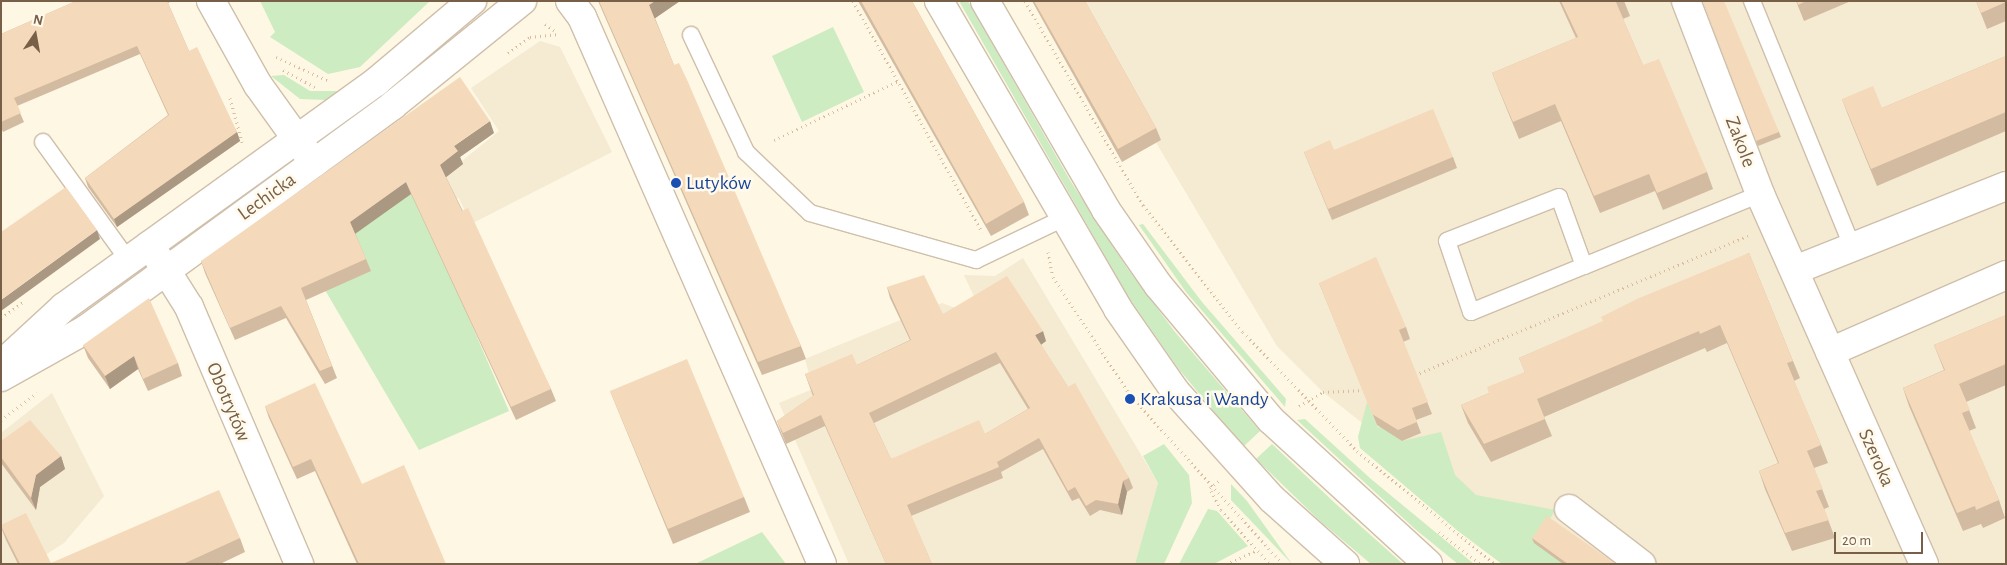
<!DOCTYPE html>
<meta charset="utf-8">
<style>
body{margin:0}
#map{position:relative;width:2007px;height:565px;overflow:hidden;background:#fdf7e4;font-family:"Alegreya Sans",sans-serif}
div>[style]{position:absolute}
.residential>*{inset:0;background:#f5ead2}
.green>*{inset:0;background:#cdecc1}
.path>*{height:3px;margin-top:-1.5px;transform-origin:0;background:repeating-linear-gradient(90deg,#d9bc9d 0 1px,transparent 0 5px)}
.roads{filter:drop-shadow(1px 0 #cfbfaa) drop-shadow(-1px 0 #cfbfaa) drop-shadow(0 1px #cfbfaa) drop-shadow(0 -1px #cfbfaa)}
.service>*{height:16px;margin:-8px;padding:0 8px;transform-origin:8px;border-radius:8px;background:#fff}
.minor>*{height:28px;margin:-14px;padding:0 14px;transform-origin:14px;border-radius:14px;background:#fff}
.tertiary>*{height:28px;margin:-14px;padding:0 14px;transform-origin:14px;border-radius:14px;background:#fff}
.wall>*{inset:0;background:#d2bba0}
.shaded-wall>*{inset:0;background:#ab9882}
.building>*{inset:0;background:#f4d9ba}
.dots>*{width:14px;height:14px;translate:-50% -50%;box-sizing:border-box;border:2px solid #fffaeb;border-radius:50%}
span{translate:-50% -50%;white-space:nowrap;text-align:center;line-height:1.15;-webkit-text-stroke:5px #fffaeb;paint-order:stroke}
.street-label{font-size:20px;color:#775f48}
.transit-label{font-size:20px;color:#164399}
.left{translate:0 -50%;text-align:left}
.frame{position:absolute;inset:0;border:2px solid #775f48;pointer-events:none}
.north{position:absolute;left:10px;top:10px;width:50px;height:50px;-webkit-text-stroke:4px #fffaeb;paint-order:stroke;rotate:12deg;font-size:14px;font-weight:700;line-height:20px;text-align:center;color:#775f48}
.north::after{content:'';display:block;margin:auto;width:18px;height:22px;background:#775f48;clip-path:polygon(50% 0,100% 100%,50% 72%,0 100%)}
.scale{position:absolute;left:1834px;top:532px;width:89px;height:22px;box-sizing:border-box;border:2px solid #775f48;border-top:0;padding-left:6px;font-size:15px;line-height:18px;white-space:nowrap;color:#775f48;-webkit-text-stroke:4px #fffaeb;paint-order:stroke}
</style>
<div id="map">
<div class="residential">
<i style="clip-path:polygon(1072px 1px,2006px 1px,2006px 564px,1563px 564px,1384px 440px,1323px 392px,1277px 346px)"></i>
<i style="clip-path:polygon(540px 41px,560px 47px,612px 152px,471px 224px,459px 198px,445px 203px,436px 182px,499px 131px,471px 88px)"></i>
<i style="clip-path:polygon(1023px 258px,1158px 483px,1135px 564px,849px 564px,779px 403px,813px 389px,805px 359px,942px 303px,966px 312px,978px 305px,964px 275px,995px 276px)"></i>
<i style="clip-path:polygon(52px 393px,104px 496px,64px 543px,31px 564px,1px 564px,1px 433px)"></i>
</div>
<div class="green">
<i style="clip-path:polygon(260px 1px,430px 1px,360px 67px,328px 74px,270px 37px,275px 32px)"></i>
<i style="clip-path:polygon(959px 1px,968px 1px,1071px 182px,1127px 268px,1175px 332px,1260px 431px,1243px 447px,1178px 368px,1129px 298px)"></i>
<i style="clip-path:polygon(833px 27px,864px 92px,802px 122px,772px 56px)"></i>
<i style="clip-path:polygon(284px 75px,310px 91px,343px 91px,327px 100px,300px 99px,271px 76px)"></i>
<i style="clip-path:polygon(413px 189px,509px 411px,419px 450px,325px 290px,325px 251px)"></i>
<i style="clip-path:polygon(1143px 224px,1202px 302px,1286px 399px,1285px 407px,1186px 292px,1139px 225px)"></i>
<i style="clip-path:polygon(1367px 402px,1378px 428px,1383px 425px,1402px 441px,1441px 432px,1455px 475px,1476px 495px,1555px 510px,1549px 521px,1563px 564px,1502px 564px,1458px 531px,1360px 448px,1358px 437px)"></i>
<i style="clip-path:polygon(1305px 419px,1371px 479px,1474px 564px,1458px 564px,1415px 529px,1297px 420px)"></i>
<i style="clip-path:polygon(1164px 444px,1189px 475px,1192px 503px,1164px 564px,1135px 564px,1158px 483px,1143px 456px)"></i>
<i style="clip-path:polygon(1272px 444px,1337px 505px,1403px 564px,1371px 564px,1320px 521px,1256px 459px)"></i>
<i style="clip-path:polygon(1231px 484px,1247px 501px,1292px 564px,1231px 500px)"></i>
<i style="clip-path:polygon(1208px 509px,1217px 511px,1248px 546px,1214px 564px,1179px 564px)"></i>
<i style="clip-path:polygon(762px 532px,786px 564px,695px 564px)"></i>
</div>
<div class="path">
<i style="left:853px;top:1px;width:265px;rotate:60.8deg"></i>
<i style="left:1025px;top:1px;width:236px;rotate:60deg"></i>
<i style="left:1143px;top:205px;width:162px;rotate:51.8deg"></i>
<i style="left:1243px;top:332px;width:165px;rotate:46.2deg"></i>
<i style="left:1357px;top:451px;width:178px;rotate:39.3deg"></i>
<i style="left:545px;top:24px;width:11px;rotate:34deg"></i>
<i style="left:508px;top:53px;width:27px;rotate:-36deg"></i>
<i style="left:530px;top:37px;width:29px;rotate:-6deg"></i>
<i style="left:276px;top:57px;width:56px;rotate:24.3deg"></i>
<i style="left:283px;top:70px;width:38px;rotate:28deg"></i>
<i style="left:230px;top:98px;width:46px;rotate:74.7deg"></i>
<i style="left:774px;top:140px;width:137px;rotate:-25.4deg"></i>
<i style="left:1048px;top:252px;width:25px;rotate:79deg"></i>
<i style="left:1053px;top:277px;width:142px;rotate:56.8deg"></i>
<i style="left:1131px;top:396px;width:227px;rotate:47.9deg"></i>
<i style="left:1px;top:318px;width:27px;rotate:-36deg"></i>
<i style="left:1415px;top:375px;width:361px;rotate:-22.7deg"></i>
<i style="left:1299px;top:406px;width:28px;rotate:-30deg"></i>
<i style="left:1323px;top:392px;width:43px;rotate:-2.7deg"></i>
<i style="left:1px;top:420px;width:45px;rotate:-36.9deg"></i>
<i style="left:1210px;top:488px;width:11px;rotate:-38deg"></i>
<i style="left:1211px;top:491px;width:21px;rotate:62deg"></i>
<i style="left:1221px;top:510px;width:73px;rotate:47.8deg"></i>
<i style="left:1439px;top:532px;width:53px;rotate:37.3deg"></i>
<i style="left:1226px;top:564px;width:35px;rotate:-24deg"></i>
</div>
<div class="roads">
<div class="service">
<i style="left:1752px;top:1px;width:268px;rotate:67.8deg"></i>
<i style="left:691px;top:35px;width:129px;rotate:64.8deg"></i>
<i style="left:746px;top:152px;width:88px;rotate:43.6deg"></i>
<i style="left:810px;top:213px;width:173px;rotate:15.8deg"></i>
<i style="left:976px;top:260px;width:98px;rotate:-25.5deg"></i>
<i style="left:43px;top:142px;width:145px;rotate:54.2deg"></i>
<i style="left:1584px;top:266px;width:73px;rotate:-109.9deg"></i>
<i style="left:1559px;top:197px;width:120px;rotate:158.6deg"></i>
<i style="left:1447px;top:241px;width:75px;rotate:71.3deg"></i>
<i style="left:1471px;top:312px;width:122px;rotate:-22.2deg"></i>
<i style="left:1584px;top:266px;width:190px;rotate:-22.2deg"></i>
</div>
<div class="minor">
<i style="left:211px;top:1px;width:96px;rotate:60.8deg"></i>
<i style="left:258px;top:85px;width:96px;rotate:54.3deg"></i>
<i style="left:570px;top:1px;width:20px;rotate:53deg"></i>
<i style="left:582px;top:17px;width:597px;rotate:66.31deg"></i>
<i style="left:1686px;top:1px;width:207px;rotate:69deg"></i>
<i style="left:1760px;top:194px;width:405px;rotate:66.1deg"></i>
<i style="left:150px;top:245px;width:73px;rotate:57.8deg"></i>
<i style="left:189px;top:307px;width:280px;rotate:66.8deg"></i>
<i style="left:1795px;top:270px;width:227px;rotate:-21.7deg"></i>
<i style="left:1830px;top:352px;width:192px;rotate:-23.6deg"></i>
<i style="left:1569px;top:509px;width:91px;rotate:37.4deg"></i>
</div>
<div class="tertiary">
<i style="left:939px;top:1px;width:356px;rotate:59.8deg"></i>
<i style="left:1118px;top:309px;width:100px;rotate:55.2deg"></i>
<i style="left:1175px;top:391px;width:145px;rotate:48.1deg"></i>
<i style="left:1272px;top:499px;width:98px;rotate:41.7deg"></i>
<i style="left:985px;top:1px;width:241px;rotate:59.9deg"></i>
<i style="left:1106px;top:210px;width:91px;rotate:55.3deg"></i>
<i style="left:1158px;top:285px;width:176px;rotate:50.1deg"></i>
<i style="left:1271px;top:420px;width:213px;rotate:42.5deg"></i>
<i style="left:2px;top:364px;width:84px;rotate:-42.6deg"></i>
<i style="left:64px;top:307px;width:385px;rotate:-35.8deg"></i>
<i style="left:376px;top:82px;width:126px;rotate:-40.2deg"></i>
<i style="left:1px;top:377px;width:96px;rotate:-29.2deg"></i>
<i style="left:85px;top:330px;width:381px;rotate:-36.1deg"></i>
<i style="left:393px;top:105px;width:166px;rotate:-38.9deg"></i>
</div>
</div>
<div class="wall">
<i style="clip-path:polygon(76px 1px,172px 1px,168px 3px,189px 51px,237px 132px,240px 141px,117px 227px,88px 187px,85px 178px,168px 115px,140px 54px,17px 106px,24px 122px,3px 132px,1px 128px,1px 34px)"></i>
<i style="clip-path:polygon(598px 1px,680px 1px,655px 18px,674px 65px,801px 346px,806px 359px,762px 375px)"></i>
<i style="clip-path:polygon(858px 1px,912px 1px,1024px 202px,1029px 215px,991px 236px)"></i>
<i style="clip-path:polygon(1032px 1px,1085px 1px,1156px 128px,1161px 140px,1122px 162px)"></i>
<i style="clip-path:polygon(1559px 1px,1624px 1px,1630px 16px,1623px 19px,1643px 65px,1707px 172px,1713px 189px,1663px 210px,1655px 191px,1600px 213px,1561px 121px,1519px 139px,1492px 73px,1576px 38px)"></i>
<i style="clip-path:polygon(1703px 1px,1779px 132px,1781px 137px,1758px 146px)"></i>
<i style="clip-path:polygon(1796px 1px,1851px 1px,1804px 21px)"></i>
<i style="clip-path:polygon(1976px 1px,2006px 1px,2006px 21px,1987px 29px)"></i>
<i style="clip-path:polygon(2006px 56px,2006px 131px,1877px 186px,1848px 115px,1842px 99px,1882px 108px)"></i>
<i style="clip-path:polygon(494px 133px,460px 157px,463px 164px,446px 177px,551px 389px,556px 401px,516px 420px,411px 194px,355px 233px,371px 271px,306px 300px,337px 378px,325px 384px,286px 318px,235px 340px,205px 273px,201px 261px)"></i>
<i style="clip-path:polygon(1334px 150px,1453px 157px,1457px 168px,1332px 220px,1304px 152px)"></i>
<i style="clip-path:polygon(1749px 253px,1793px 361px,1800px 378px,1794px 381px,1821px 445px,1828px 463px,1814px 468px,1829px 507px,1824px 509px,1835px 538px,1792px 551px,1765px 489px,1759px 471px,1778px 463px,1727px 343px,1707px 352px,1705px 348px,1544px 417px,1552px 436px,1491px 462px,1468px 423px,1461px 405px,1489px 393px,1525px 372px,1519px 358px,1603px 322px)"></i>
<i style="clip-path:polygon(1319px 283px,1406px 327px,1410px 339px,1403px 342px,1432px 414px,1416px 420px,1421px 433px,1402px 441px,1377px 425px)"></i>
<i style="clip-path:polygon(evenodd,887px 287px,943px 314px,1046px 341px,1041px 345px,1068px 387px,1129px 478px,1133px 488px,1127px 492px,1122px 515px,1100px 510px,1090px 516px,1079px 498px,1072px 501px,1043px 449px,1001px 472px,1003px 478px,911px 516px,932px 564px,886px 564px,825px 426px,786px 444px,777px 421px,813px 396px,805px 374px,857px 365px,910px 340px,890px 298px,887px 287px,1000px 363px,1028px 409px,985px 434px,891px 459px,874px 423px,1000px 363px)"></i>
<i style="clip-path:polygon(2006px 315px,2006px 385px,1966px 402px,1976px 428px,1969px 431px,1999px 500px,2005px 518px,1983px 528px,1981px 524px,1963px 531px,1909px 406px,1903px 388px,1944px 370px,1934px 345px)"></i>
<i style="clip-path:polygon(83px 345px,178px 363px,182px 376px,148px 391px,138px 369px,110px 389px,88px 358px)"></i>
<i style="clip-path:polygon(610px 391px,744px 497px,750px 512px,673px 544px)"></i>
<i style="clip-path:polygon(265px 406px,362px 484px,446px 564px,357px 564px,315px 471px,297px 479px,269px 418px)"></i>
<i style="clip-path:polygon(1px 441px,61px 456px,65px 469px,40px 487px,36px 510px,1px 463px)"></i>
<i style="clip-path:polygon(1px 527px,51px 563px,240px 538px,245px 552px,220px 564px,18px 564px,6px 540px)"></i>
<i style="clip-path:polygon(1532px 538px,1616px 564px,1563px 564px,1534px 543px)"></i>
</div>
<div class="shaded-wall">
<i style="clip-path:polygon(655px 1px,680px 1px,654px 19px,649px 5px)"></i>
<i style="clip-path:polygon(490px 121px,494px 133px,460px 157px,463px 164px,445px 178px,440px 165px,454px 146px)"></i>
<i style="clip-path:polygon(237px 132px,240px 141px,117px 227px,114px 219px)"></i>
<i style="clip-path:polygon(406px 182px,411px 194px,355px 234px,350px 222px)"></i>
<i style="clip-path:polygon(97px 230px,100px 239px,1px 311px,1px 300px)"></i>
<i style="clip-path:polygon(1043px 331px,1046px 341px,1039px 346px,1035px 335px)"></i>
<i style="clip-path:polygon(134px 356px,138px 369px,110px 389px,105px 376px)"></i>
<i style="clip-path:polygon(61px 456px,65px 469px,40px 487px,36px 510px,31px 498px,36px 475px)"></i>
<i style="clip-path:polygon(1123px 481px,1127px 492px,1122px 515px,1118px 504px)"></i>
</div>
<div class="building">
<i style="clip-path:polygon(76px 1px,167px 1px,189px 51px,197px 47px,237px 132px,114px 219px,85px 178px,169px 115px,137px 46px,14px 98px,21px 113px,1px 122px,1px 34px)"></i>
<i style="clip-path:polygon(599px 1px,655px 1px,649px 5px,674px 65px,679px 63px,688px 82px,801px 346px,758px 362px)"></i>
<i style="clip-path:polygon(861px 1px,912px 1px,1024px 202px,986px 224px)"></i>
<i style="clip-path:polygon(1034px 1px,1085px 1px,1156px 128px,1118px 149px)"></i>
<i style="clip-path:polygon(1561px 1px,1619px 1px,1616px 2px,1643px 65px,1659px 59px,1707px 172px,1657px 193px,1649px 174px,1594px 196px,1555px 104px,1513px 122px,1492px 73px,1578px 37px)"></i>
<i style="clip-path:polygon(1703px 1px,1724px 1px,1779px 132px,1756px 141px)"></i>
<i style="clip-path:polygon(1797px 1px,1806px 1px,1798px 5px)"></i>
<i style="clip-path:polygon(1976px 1px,2006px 1px,2006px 2px,1981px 13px)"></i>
<i style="clip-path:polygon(2006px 56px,2006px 112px,1871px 169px,1842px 99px,1873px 86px,1882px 108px)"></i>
<i style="clip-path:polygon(460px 77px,490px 121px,454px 146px,458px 151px,440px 165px,462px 211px,468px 208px,551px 389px,511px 407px,406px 182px,350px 222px,366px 259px,301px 288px,332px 366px,320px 371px,281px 306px,230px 328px,201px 261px)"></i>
<i style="clip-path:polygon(1433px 109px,1453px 157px,1328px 209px,1304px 152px,1330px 140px,1334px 150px)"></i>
<i style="clip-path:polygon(66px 187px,97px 230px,1px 300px,1px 232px)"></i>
<i style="clip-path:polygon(1749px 253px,1793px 361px,1787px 363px,1821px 445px,1807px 451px,1823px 489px,1816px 491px,1829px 520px,1785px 533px,1759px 471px,1779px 463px,1720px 325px,1700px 334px,1699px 331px,1537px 399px,1545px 419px,1484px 444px,1461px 405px,1489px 393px,1487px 387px,1525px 372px,1519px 358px,1603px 321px,1601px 317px,1637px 299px)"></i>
<i style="clip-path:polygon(1376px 257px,1406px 327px,1399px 330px,1428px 402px,1412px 408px,1417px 422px,1398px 430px,1372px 414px,1319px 283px)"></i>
<i style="clip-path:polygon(evenodd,924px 275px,943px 314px,1007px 276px,1043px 331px,1035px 335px,1068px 387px,1075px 383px,1129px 478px,1123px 481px,1118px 504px,1096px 500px,1086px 506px,1075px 487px,1068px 491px,1039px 438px,997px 462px,999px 467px,907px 505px,932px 564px,886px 564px,821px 415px,783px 433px,777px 421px,814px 395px,805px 374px,852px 354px,857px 365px,911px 340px,887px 287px,924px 275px,996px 352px,1030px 408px,985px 434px,979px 420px,891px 459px,869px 413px,996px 352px)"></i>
<i style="clip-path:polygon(149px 298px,178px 363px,143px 379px,134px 356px,105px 376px,83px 345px)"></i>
<i style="clip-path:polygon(2006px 315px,2006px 364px,1959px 384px,1970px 410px,1962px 413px,1999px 500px,1976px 510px,1975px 506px,1957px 513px,1903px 388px,1945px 370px,1934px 345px)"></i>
<i style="clip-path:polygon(687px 359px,744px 497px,668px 529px,610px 391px)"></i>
<i style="clip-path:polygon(315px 383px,362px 484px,404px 465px,446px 564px,359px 564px,311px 459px,293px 467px,265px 406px)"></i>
<i style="clip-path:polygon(30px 420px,61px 456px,36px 475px,31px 498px,1px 457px,1px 441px)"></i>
<i style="clip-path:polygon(219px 490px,240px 538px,183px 564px,20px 564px,1px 526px,1px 525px,26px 513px,51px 563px)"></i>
<i style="clip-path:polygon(1547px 516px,1616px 564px,1568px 564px,1532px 538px)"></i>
</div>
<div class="dots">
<i style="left:676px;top:183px;background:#1a4fb4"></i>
<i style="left:1130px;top:399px;background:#1a4fb4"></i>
</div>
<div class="street-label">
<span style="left:1740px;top:142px;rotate:69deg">Zakole</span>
<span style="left:267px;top:197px;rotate:-36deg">Lechicka</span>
<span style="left:228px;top:402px;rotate:67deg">Obotrytów</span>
<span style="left:1876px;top:458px;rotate:66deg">Szeroka</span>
</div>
<div class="transit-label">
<span class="left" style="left:686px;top:183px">Lutyków</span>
<span class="left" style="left:1140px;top:399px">Krakusa i Wandy</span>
</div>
<div class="frame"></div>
<div class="north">N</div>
<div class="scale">20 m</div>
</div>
